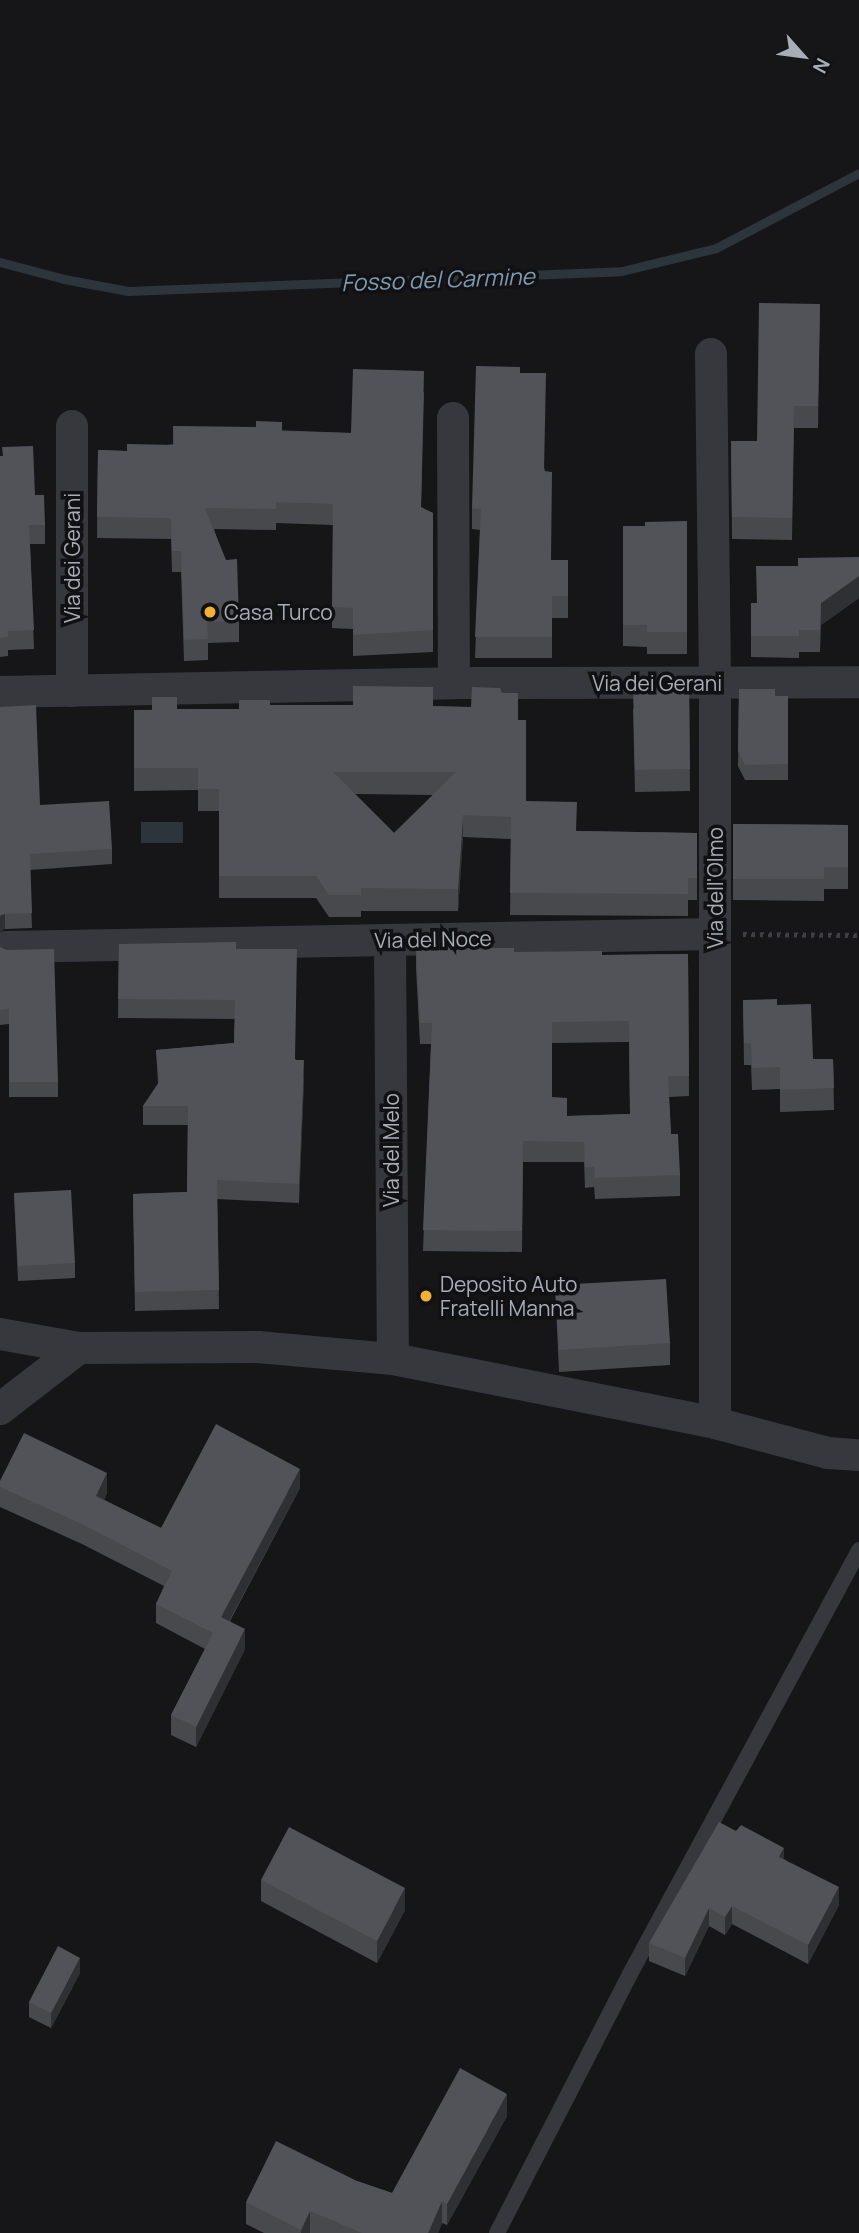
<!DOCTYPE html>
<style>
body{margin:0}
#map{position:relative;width:859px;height:2233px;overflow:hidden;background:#161618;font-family:Manrope,sans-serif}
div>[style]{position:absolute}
.water>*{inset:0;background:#2c353c}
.stream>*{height:9px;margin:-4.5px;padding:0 4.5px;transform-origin:4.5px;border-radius:4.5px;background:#2c353c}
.path>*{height:4.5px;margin-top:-2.25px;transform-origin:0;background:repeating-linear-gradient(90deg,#3d3f44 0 3.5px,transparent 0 8.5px)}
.service>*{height:16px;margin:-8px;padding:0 8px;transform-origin:8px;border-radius:8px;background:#37383d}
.minor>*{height:32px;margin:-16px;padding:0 16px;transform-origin:16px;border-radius:16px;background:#37383d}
.wall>*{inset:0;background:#47494d}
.shaded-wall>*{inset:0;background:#2f3033}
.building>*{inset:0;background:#525359}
.dots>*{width:19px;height:19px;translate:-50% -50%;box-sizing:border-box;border:4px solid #111113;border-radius:50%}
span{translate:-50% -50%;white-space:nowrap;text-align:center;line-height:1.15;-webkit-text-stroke:7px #111113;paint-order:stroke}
.street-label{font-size:21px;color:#a8adb8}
.poi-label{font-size:21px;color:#a8adb8}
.left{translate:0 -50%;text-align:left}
.water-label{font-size:23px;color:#7f9bb3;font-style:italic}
.north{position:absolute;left:768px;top:21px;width:70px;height:70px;-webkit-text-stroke:5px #111113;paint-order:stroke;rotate:118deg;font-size:19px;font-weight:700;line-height:28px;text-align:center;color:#a8adb8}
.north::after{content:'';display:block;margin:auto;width:24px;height:32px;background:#a8adb8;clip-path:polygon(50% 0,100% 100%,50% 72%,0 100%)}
</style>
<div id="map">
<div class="water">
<i style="clip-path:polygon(141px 822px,183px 822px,183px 843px,141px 843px)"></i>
</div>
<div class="stream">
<i style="left:0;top:262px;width:66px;rotate:14.9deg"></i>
<i style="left:64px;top:279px;width:65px;rotate:10.6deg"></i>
<i style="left:128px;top:291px;width:494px;rotate:-2.3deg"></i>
<i style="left:622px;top:271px;width:97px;rotate:-13.7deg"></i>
<i style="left:716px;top:248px;width:161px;rotate:-27.7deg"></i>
</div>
<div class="path">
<i style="left:743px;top:934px;width:116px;rotate:0.5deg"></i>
</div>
<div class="service">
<i style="left:497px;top:2233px;width:291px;rotate:-62.8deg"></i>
<i style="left:630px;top:1974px;width:482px;rotate:-61.6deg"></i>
</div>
<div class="minor">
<i style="left:711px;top:354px;width:330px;rotate:89.3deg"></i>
<i style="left:715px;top:684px;width:739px;rotate:90deg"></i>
<i style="left:453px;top:418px;width:265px;rotate:89.8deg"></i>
<i style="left:72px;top:426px;width:265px;rotate:90deg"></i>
<i style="left:0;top:692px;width:454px;rotate:-1.1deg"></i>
<i style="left:454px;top:683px;width:405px;rotate:-0.1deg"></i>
<i style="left:390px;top:940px;width:419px;rotate:89.6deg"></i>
<i style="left:6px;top:947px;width:709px;rotate:-1.05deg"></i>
<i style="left:0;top:1334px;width:80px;rotate:10deg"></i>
<i style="left:0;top:1409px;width:100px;rotate:-37.7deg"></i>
<i style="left:79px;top:1348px;width:179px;rotate:-0.3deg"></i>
<i style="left:258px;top:1347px;width:136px;rotate:5.1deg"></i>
<i style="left:393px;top:1359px;width:328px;rotate:11.2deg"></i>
<i style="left:715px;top:1423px;width:117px;rotate:14.9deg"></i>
<i style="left:828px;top:1453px;width:31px;rotate:4deg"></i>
</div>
<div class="wall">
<i style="clip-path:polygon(820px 304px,818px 428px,794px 428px,792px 540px,732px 539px,731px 441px,757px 441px)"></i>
<i style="clip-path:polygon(520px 373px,545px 471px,551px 560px,568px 560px,568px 618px,552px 618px,552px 658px,475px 658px,480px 530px,472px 529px,472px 508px)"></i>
<i style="clip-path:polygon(424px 392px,421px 508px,433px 513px,433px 652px,353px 656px,353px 629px,332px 628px,333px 525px,276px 523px,276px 530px,214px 529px,239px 621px,239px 642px,208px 643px,208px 660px,184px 661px,181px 572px,172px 572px,171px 539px,97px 538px,98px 450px,127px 451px,173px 444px,173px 426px,351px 433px)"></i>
<i style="clip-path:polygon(0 456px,35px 495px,45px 525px,45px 544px,30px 544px,34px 649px,8px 650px,8px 656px,0 657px)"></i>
<i style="clip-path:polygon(687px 521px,687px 654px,647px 654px,647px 647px,623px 646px,623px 526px,645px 526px)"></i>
<i style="clip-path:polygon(859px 557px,859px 598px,821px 625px,820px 652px,799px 652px,799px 658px,751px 657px,751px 603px,757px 603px,798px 566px)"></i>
<i style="clip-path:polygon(689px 686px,690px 791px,635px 792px,633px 709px)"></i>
<i style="clip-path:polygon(739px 689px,775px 696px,788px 696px,788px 780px,745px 780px,738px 766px)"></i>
<i style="clip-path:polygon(evenodd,502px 693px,518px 720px,526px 801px,577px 831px,697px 833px,697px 900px,688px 900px,688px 916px,510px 915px,511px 839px,463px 837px,458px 911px,361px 911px,361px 917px,329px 917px,316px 898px,219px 898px,219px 811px,198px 811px,198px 790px,134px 791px,134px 710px,239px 709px,270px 705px,471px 707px,502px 693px,355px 794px,433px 795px,394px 833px,355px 794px)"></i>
<i style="clip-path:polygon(0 707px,40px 805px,112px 849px,112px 864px,30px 870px,32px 928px,5px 929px)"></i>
<i style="clip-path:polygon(733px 824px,848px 825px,848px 889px,824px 889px,824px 901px,733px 900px)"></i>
<i style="clip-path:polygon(119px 944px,236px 949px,296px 1060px,304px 1079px,299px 1203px,217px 1199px,219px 1309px,135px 1311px,133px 1194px,187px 1192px,188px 1125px,143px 1125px,143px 1106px,158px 1084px,156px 1050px,234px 1043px,235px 1019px,118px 1018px)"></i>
<i style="clip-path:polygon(0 947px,58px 1082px,58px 1097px,9px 1097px,9px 1024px,0 1025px)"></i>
<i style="clip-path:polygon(evenodd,416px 948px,602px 955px,688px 954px,689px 1096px,669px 1097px,671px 1134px,680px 1175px,680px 1196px,595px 1199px,594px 1187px,585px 1188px,584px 1162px,523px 1162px,522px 1252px,423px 1251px,431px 1044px,420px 1044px,416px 968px,416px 948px,629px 1042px,630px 1114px,567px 1116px,552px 1097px,552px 1043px,629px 1042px)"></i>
<i style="clip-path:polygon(743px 1000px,777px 1005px,813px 1059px,833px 1059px,834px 1110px,780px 1112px,780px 1089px,752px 1090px,751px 1065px,744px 1065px)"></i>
<i style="clip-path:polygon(14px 1193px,75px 1263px,75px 1278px,18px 1281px)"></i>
<i style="clip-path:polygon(555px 1285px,670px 1343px,670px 1365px,559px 1372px)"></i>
<i style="clip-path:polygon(0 1481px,107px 1493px,104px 1500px,161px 1528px,300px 1488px,230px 1621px,245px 1649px,196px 1747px,171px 1735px,171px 1715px,205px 1649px,156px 1623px,156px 1604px,164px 1586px,82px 1544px,0 1507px)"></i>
<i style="clip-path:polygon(784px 1859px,839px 1905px,808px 1964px,732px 1924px,725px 1935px,709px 1926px,685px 1976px,649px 1961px,649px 1943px)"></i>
<i style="clip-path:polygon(261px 1880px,405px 1910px,377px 1963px,261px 1901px)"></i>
<i style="clip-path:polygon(80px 1973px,51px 2028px,29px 2017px,29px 2002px)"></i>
<i style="clip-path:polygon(507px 2116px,447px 2225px,442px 2223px,438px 2233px,264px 2233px,246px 2224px,246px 2202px,357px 2181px,392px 2193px)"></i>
</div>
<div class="shaded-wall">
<i style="clip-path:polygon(859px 576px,859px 598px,821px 625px,820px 652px,821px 603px)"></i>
<i style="clip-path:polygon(463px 815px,463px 837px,458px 911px,458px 889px)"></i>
<i style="clip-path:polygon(5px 914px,5px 929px,0 932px,0 916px)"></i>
<i style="clip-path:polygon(304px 1060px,304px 1079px,299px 1203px,299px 1184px)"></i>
<i style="clip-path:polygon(300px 1469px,300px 1488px,221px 1636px,221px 1617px)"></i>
<i style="clip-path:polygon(107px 1473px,107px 1493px,96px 1515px,96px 1496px)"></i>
<i style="clip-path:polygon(245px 1629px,245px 1649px,196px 1747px,196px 1727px)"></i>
<i style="clip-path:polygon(784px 1848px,784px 1866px,779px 1857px)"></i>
<i style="clip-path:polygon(839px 1887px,839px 1905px,808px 1964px,808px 1945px)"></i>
<i style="clip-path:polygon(405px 1888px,405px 1910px,377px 1963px,377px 1941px)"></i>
<i style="clip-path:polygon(732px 1906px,732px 1924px,725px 1935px,725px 1917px)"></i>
<i style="clip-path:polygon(709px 1908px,709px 1926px,685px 1976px,685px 1958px)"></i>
<i style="clip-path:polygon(80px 1958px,80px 1973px,51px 2028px,51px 2013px)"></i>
<i style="clip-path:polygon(507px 2094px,507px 2116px,447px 2225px,447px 2204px)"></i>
<i style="clip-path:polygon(442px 2201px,442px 2223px,438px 2233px,428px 2233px)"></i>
<i style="clip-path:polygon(310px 2211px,310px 2233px,301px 2233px,301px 2230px)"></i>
</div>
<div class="building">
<i style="clip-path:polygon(759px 303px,820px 304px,818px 406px,794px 406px,792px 518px,732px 517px,731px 441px,757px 441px)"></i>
<i style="clip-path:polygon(476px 366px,520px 367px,520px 373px,546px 373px,544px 471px,552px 472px,551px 560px,568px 560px,568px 596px,552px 596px,552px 637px,475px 637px,481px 509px,472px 508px)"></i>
<i style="clip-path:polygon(353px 369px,424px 371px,421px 507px,433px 513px,433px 630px,353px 635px,353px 608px,332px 607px,333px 504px,276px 502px,276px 509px,205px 508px,226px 560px,237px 559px,239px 621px,207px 622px,208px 639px,184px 640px,181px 551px,172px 551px,171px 518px,97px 517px,98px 450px,127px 451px,127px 444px,174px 445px,173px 426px,256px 427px,256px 421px,282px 422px,282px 431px,351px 433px)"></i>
<i style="clip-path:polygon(33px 446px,35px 495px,44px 495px,45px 525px,29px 525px,34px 630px,8px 631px,8px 637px,0 638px,0 456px,3px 456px,2px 447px)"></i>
<i style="clip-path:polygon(687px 521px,687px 632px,647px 632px,647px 625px,623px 625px,623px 526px,645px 526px,645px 522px)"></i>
<i style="clip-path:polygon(859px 557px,859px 576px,821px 603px,820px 630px,799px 630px,799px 636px,751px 636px,751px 603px,757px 603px,756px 566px,798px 566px,798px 558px)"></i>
<i style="clip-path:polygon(evenodd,353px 686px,433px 687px,433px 706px,471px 707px,472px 687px,500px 688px,502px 693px,518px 693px,518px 720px,526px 720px,526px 801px,577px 802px,576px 831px,697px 833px,697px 878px,688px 878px,688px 894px,510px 893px,511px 817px,463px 815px,458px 889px,361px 888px,361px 895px,329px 895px,316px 876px,219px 876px,219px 789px,198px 789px,198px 768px,134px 768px,134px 710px,152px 710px,152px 697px,177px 697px,177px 709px,239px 709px,239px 700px,270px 700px,270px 705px,353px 705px,353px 686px,333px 772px,456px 772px,394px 833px,333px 772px)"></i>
<i style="clip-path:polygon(689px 686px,690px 769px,635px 770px,633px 687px)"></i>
<i style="clip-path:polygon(739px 689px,775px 689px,775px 696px,788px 696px,788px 764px,745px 765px,738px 751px)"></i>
<i style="clip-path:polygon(36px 705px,40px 805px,109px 801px,112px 849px,30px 854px,32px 913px,5px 914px,0 916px,0 707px)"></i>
<i style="clip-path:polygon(733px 824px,848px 825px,848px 867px,824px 867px,824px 879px,733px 879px)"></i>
<i style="clip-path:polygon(236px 942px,236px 949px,297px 949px,295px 1060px,304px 1060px,299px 1184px,217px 1180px,219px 1290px,135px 1292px,133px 1194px,187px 1192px,188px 1106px,143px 1106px,159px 1082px,156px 1050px,234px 1043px,235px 1000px,118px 999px,119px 944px)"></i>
<i style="clip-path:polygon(0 947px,6px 950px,54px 949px,58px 1082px,9px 1082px,9px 1009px,0 1010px)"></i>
<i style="clip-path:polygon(evenodd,416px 948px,514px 948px,514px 952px,602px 951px,602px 955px,688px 954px,689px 1076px,668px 1076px,671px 1134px,678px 1134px,680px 1175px,595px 1178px,594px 1167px,585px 1167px,584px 1142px,523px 1141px,522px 1231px,423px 1230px,432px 1023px,420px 1023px,416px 948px,629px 1021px,630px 1114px,567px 1116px,567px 1098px,552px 1097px,552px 1022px,629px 1021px)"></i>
<i style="clip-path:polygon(777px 999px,777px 1005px,811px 1004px,813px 1059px,833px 1059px,834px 1088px,780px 1090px,780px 1067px,752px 1068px,751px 1043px,744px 1043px,743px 1000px)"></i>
<i style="clip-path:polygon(71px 1190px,75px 1263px,18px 1266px,14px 1193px)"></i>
<i style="clip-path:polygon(666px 1279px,670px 1343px,559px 1350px,555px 1285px)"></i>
<i style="clip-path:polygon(216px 1424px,300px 1469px,221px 1617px,245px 1629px,196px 1727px,171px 1715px,213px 1633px,156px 1604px,172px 1571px,82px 1524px,0 1487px,0 1481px,24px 1433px,107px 1473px,96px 1496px,161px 1528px)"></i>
<i style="clip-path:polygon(719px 1822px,736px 1831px,741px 1825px,784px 1848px,779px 1857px,839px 1887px,808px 1945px,732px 1906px,725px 1917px,709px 1908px,685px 1958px,649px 1943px)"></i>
<i style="clip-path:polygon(289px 1827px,405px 1888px,377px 1941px,261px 1880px)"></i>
<i style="clip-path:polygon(58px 1946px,80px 1958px,51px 2013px,29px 2002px)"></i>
<i style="clip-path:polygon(460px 2068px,507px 2094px,447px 2204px,442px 2201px,428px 2233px,362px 2233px,310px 2211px,301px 2230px,246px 2202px,276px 2141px,357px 2181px,392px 2193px)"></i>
</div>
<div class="dots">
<i style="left:210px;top:612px;background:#f2b134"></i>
<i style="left:426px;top:1296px;background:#f2b134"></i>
</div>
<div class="street-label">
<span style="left:72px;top:558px;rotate:-90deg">Via dei Gerani</span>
<span style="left:657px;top:683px">Via dei Gerani</span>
<span style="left:715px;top:888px;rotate:-90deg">Via dell'Olmo</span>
<span style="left:433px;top:939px;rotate:-1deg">Via del Noce</span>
<span style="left:391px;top:1150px;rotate:-90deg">Via del Melo</span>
</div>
<div class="poi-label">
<span class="left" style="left:224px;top:612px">Casa Turco</span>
<span class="left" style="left:440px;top:1296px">Deposito Auto<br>Fratelli Manna</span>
</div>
<div class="water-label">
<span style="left:438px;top:279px;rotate:-2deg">Fosso del Carmine</span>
</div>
<div class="north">N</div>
</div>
